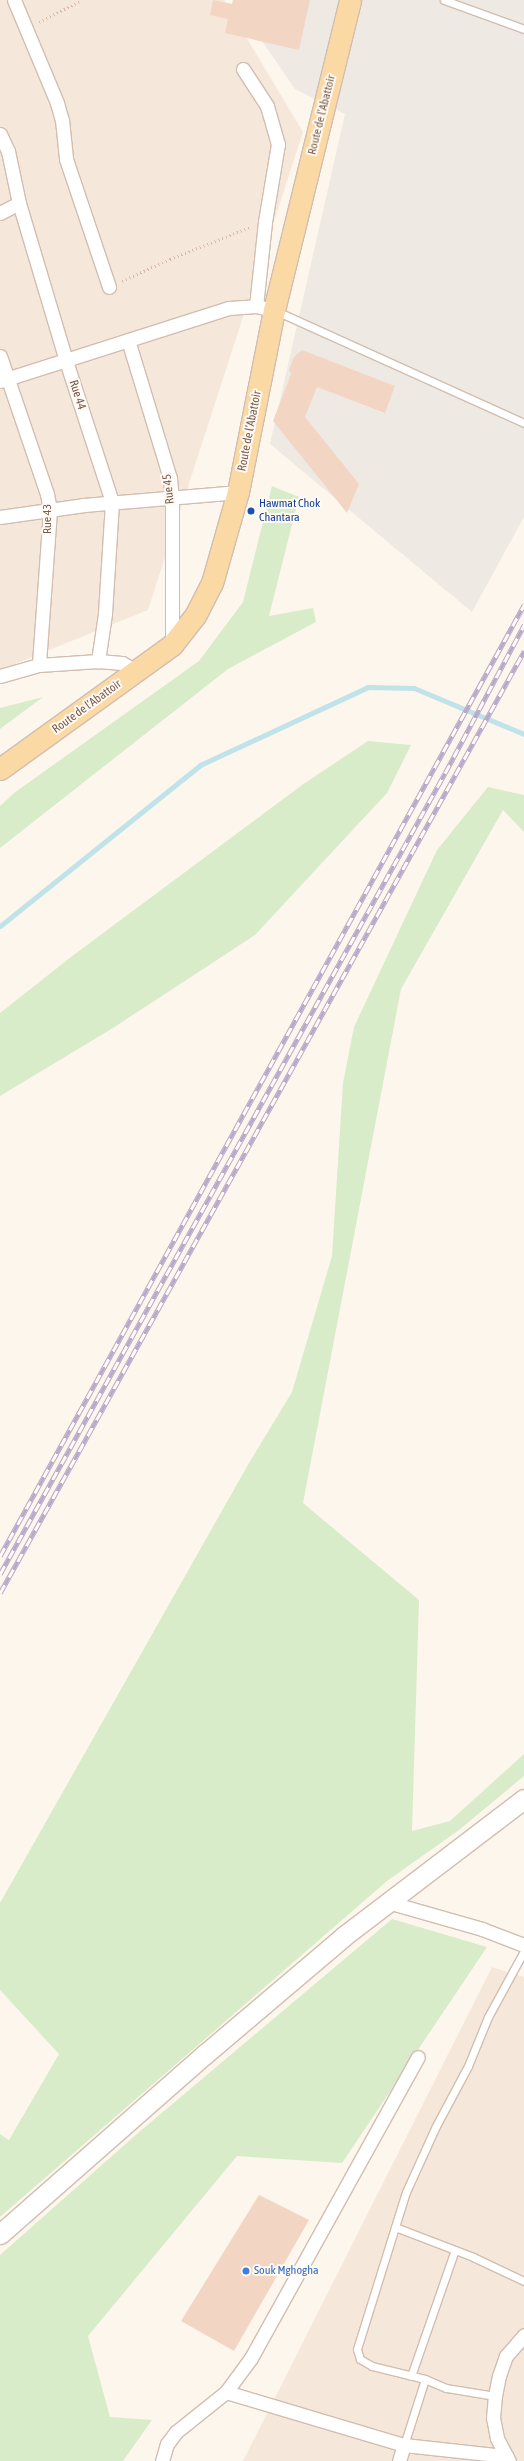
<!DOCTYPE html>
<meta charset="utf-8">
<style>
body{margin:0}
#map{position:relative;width:524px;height:2461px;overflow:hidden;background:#fdf6ec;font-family:"Asap Condensed",sans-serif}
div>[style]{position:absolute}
.residential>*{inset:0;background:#f5e8da}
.industrial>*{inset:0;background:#efe9e4}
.green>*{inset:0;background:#d8ecc9}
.stream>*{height:5px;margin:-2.5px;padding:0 2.5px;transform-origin:2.5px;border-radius:2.5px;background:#bfe3e8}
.building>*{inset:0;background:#f3d5c3}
.path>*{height:2.5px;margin-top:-1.25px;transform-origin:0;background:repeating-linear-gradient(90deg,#d9b8a5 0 1px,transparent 0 4px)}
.roads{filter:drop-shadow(1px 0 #d1beb0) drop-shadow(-1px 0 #d1beb0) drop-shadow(0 1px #d1beb0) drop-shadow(0 -1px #d1beb0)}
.service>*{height:7px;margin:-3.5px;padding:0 3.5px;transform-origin:3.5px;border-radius:3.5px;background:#fff}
.minor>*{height:13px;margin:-6.5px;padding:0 6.5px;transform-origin:6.5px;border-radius:6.5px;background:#fff}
.secondary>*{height:19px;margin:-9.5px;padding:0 9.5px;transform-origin:9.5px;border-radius:9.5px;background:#fff}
.primary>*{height:21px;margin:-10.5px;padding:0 10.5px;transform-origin:10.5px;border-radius:10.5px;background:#fbd9a5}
.rail>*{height:4.5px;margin-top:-2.25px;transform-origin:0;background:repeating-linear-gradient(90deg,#fffaf3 0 9px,#b9a8c9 0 18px);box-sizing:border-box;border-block:1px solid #b9a8c9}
.dots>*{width:11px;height:11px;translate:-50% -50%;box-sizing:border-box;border:2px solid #fffaf3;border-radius:50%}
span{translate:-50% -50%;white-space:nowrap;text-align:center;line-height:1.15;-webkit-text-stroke:4px #fffaf3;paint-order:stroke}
.street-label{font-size:12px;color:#7a5c4d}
.transit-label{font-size:12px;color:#164399}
.left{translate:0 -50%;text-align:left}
.shop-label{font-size:12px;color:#366cbe}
</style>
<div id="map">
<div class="residential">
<i style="clip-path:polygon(0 0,224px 0,303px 132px,148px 610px,0 670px)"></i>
<i style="clip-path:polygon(492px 1967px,524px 1977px,524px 2461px,243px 2461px)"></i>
</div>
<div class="industrial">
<i style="clip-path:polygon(234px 0,524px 0,524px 517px,472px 612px,270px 444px,345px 114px,295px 89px)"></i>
</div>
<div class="green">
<i style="clip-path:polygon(272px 486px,299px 497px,269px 616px,313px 608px,316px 622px,228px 669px,0 848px,0 806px,14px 793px,199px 661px,243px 602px)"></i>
<i style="clip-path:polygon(43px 697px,0 729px,0 708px)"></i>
<i style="clip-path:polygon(368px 741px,411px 745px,387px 793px,255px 935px,113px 1028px,0 1096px,0 1013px,71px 957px,302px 785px)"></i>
<i style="clip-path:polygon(488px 787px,524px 795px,524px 832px,503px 810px,401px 989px,303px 1503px,419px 1600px,412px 1831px,450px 1821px,524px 1754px,524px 1776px,459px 1830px,387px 1881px,0 2217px,0 2134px,9px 2140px,59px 2054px,0 1990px,0 1903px,249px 1463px,292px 1392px,332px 1256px,343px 1083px,354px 1027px,437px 850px)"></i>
<i style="clip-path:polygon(392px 1919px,487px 1947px,342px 2163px,237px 2156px,88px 2336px,110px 2417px,152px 2420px,123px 2461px,0 2461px,0 2255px,138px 2133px)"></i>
</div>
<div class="stream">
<i style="left:0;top:926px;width:257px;rotate:-38.8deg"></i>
<i style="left:200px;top:765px;width:185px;rotate:-24.9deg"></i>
<i style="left:368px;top:687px;width:46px;rotate:1.2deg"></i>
<i style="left:414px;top:688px;width:119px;rotate:22.7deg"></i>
</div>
<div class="building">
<i style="clip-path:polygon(213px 0,232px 4px,233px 0,310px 0,299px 50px,225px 33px,228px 19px,210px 15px)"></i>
<i style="clip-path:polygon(302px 350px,395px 386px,385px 413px,317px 387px,305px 417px,359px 484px,347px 513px,273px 421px,291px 374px,289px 370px,294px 357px)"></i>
<i style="clip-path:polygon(259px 2195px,309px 2220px,234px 2351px,181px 2321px)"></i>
</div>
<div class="path">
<i style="left:39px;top:22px;width:48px;rotate:-27.1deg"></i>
<i style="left:122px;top:281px;width:53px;rotate:-24.6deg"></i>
<i style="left:170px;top:259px;width:86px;rotate:-21.8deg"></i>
</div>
<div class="roads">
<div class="service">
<i style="left:444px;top:0;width:85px;rotate:19.9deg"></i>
<i style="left:276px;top:311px;width:272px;rotate:24.3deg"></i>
<i style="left:395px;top:2227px;width:84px;rotate:21deg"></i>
<i style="left:473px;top:2257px;width:56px;rotate:25.2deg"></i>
<i style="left:411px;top:2376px;width:133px;rotate:-70.8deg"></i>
<i style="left:495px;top:2396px;width:50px;rotate:-170.7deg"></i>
<i style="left:446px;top:2388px;width:23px;rotate:-157deg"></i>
<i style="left:425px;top:2379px;width:55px;rotate:-166.2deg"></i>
<i style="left:372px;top:2366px;width:14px;rotate:-150deg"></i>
<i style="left:360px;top:2359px;width:10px;rotate:-107deg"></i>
<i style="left:357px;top:2349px;width:164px;rotate:-72.7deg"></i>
<i style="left:406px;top:2192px;width:72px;rotate:-65.6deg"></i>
<i style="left:436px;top:2126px;width:68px;rotate:-61.9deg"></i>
<i style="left:468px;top:2066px;width:53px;rotate:-67.8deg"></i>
<i style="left:488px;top:2017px;width:75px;rotate:-61.4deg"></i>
<i style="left:404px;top:2445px;width:69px;rotate:-72.3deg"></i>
</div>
<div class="minor">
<i style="left:14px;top:0;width:112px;rotate:67.3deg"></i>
<i style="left:57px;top:103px;width:18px;rotate:74deg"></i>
<i style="left:62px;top:120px;width:39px;rotate:84deg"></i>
<i style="left:66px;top:159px;width:135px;rotate:71.4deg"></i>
<i style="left:243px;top:69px;width:44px;rotate:57deg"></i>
<i style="left:267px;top:106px;width:40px;rotate:74deg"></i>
<i style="left:278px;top:144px;width:79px;rotate:99.5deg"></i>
<i style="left:265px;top:222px;width:84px;rotate:96.1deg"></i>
<i style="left:0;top:134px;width:19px;rotate:65deg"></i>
<i style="left:8px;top:151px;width:53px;rotate:78.1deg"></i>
<i style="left:19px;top:203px;width:165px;rotate:73.4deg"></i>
<i style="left:66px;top:361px;width:148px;rotate:71.9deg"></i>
<i style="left:112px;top:502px;width:112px;rotate:93.6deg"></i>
<i style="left:105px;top:614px;width:48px;rotate:98.5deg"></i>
<i style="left:0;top:213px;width:21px;rotate:-28deg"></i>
<i style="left:128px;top:340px;width:144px;rotate:73.1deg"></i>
<i style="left:170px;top:478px;width:21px;rotate:85deg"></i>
<i style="left:172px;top:499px;width:146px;rotate:90deg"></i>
<i style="left:0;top:356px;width:146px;rotate:71.2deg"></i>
<i style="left:47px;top:494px;width:16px;rotate:79deg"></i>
<i style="left:50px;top:510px;width:155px;rotate:94.1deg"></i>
<i style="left:0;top:381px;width:240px;rotate:-17.7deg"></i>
<i style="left:229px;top:308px;width:27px;rotate:-4deg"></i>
<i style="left:256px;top:306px;width:18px;rotate:13deg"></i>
<i style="left:0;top:517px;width:85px;rotate:-8.1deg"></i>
<i style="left:84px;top:505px;width:155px;rotate:-4.8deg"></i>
<i style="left:0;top:676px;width:41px;rotate:-15.8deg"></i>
<i style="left:39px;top:665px;width:59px;rotate:-3.9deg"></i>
<i style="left:98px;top:661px;width:24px;rotate:5deg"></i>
<i style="left:122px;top:663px;width:16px;rotate:30deg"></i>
<i style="left:391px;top:1903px;width:95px;rotate:15.9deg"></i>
<i style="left:482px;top:1929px;width:45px;rotate:20.9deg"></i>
<i style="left:226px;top:2392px;width:186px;rotate:16.6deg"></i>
<i style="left:404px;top:2445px;width:103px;rotate:6.2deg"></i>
<i style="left:162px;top:2461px;width:18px;rotate:-74deg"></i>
<i style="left:167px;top:2444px;width:15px;rotate:-53deg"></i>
<i style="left:176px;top:2432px;width:64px;rotate:-38.7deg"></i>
<i style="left:226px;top:2392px;width:42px;rotate:-53.7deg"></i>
<i style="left:251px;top:2358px;width:344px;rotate:-61deg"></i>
<i style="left:399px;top:2461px;width:17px;rotate:-73deg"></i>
<i style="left:509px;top:2461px;width:26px;rotate:-118deg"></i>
<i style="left:497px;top:2438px;width:20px;rotate:-101deg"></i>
<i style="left:493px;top:2418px;width:22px;rotate:-85deg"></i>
<i style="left:495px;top:2396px;width:20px;rotate:-79deg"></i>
<i style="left:499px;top:2376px;width:21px;rotate:-71deg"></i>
<i style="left:506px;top:2356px;width:28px;rotate:-49deg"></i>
</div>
<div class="secondary">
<i style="left:0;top:2234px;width:273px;rotate:-41.3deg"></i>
<i style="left:205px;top:2054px;width:182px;rotate:-40.3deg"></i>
<i style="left:344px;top:1936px;width:226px;rotate:-37.3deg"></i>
</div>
<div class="primary">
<i style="left:0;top:769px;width:212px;rotate:-35.8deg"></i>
<i style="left:172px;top:645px;width:37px;rotate:-52deg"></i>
<i style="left:195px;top:616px;width:37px;rotate:-63deg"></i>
<i style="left:212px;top:583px;width:95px;rotate:-74.1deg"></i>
<i style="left:238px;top:492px;width:186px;rotate:-78.8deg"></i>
<i style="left:274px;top:310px;width:319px;rotate:-76.2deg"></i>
</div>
</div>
<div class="rail">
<i style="left:0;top:1556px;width:1086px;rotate:-61.15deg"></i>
<i style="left:0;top:1574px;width:916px;rotate:-60.95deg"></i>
<i style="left:445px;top:773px;width:168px;rotate:-61.9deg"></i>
<i style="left:0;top:1593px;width:1078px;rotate:-60.91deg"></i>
</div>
<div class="dots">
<i style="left:251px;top:511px;background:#1a4fb4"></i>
<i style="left:246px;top:2271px;background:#3f7fe0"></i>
</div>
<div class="street-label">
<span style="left:322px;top:115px;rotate:-76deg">Route de l’Abattoir</span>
<span style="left:77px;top:395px;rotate:72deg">Rue 44</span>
<span style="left:250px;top:431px;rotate:-79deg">Route de l’Abattoir</span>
<span style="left:169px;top:489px;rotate:-96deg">Rue 45</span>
<span style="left:48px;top:519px;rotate:-90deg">Rue 43</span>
<span style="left:87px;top:707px;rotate:-36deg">Route de l’Abattoir</span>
</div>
<div class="transit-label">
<span class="left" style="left:259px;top:511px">Hawmat Chok<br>Chantara</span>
</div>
<div class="shop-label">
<span class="left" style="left:254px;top:2271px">Souk Mghogha</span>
</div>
</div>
